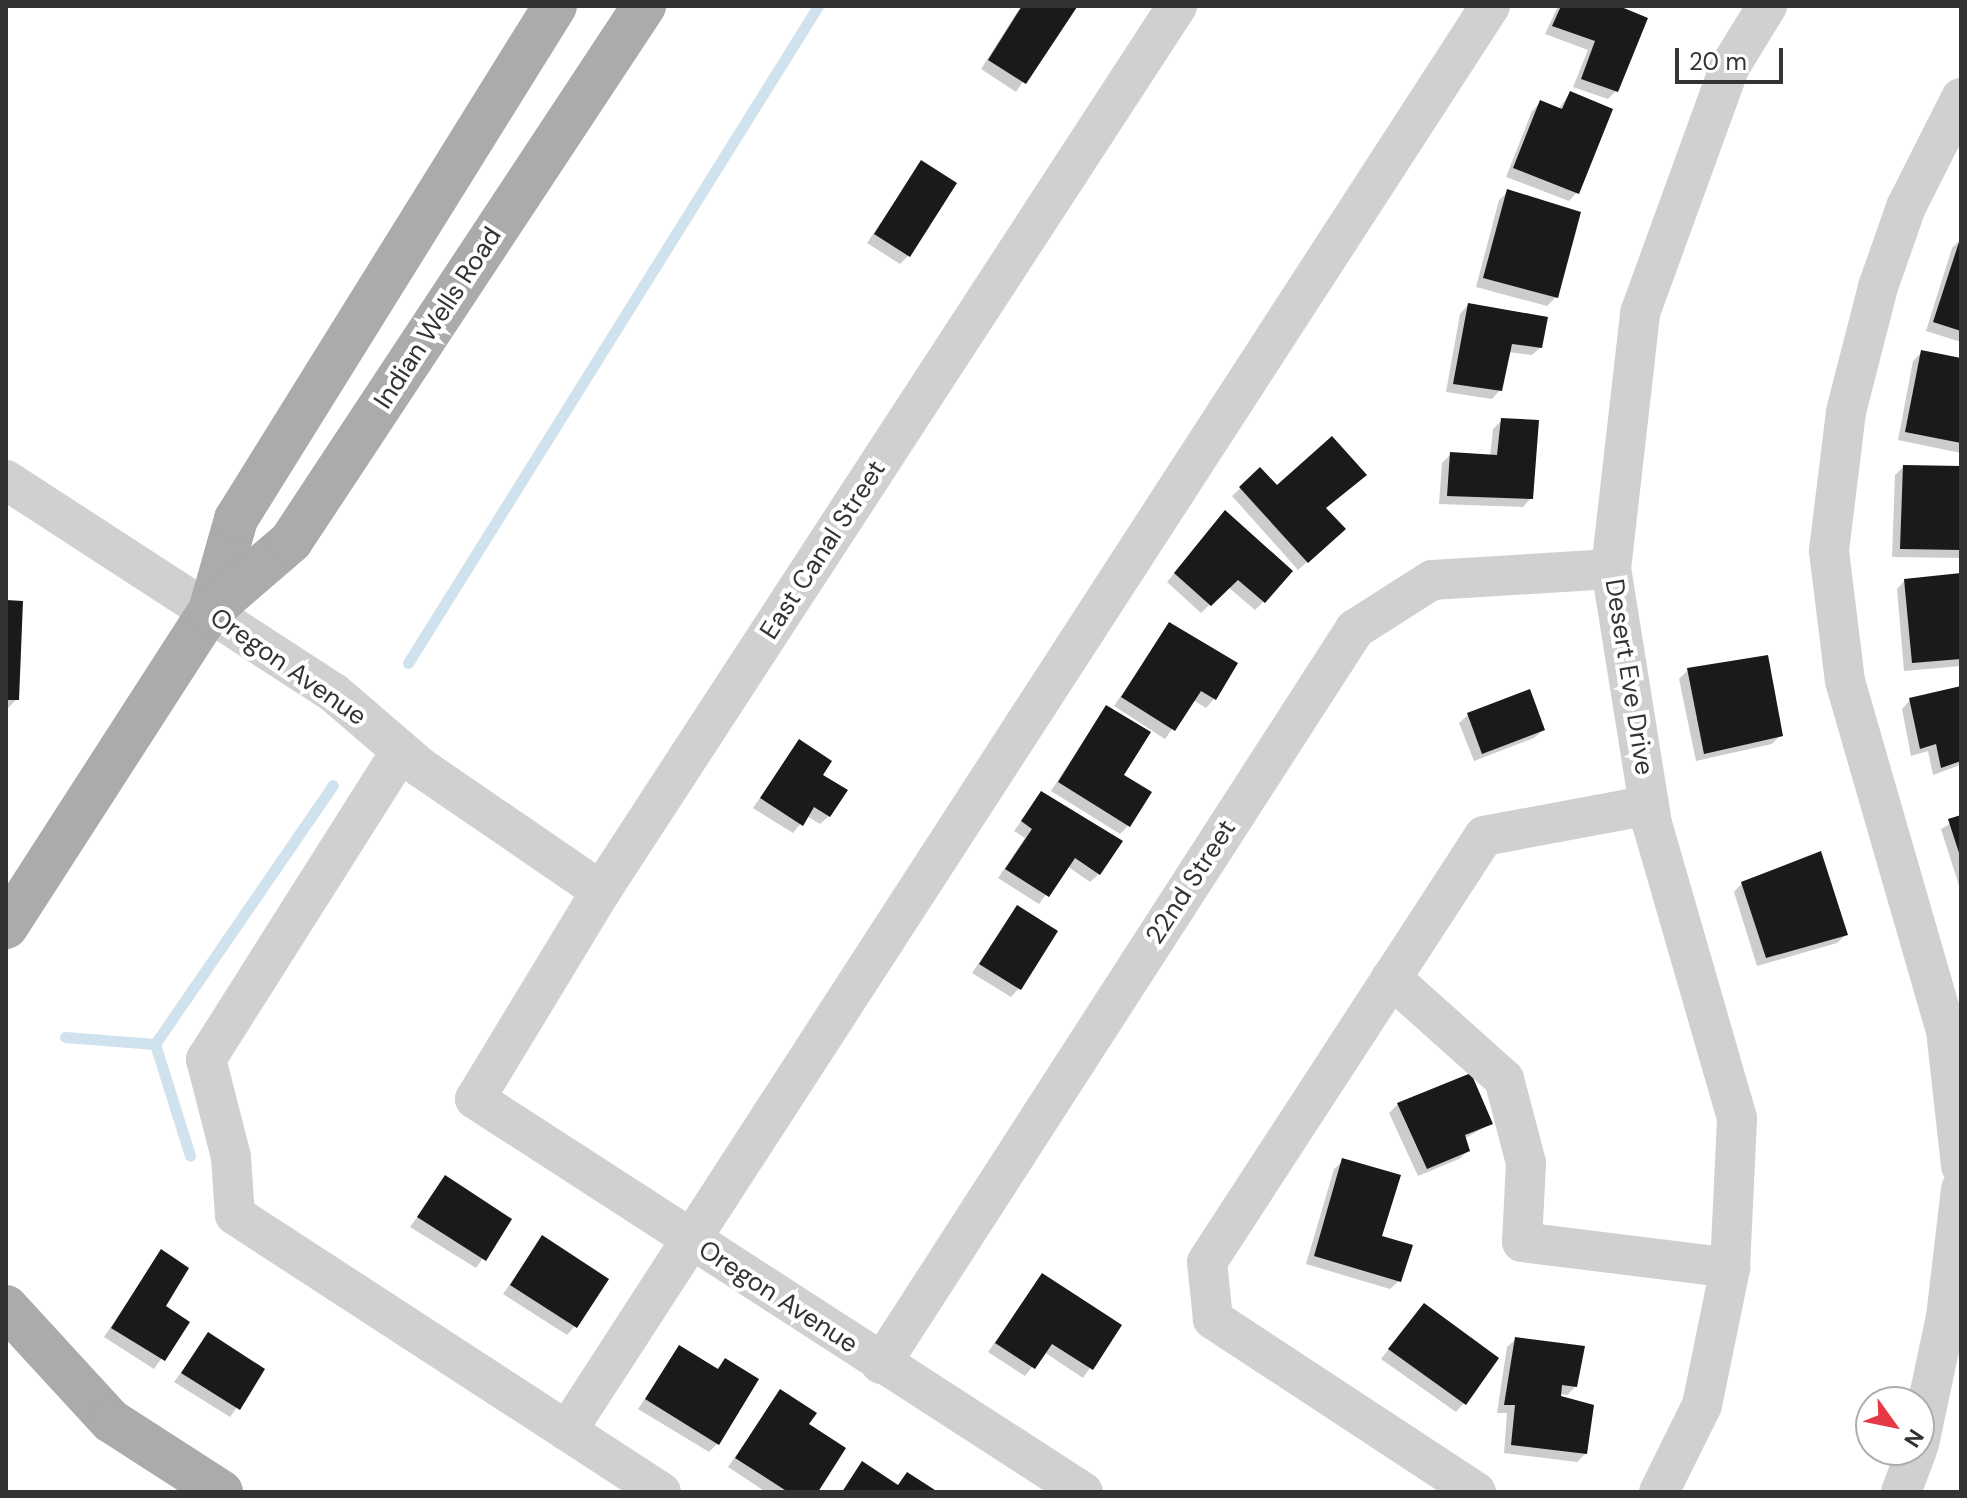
<!DOCTYPE html>
<style>
body{margin:0}
#map{position:relative;width:1967px;height:1498px;overflow:hidden;background:#fff;font-family:"DM Sans",sans-serif}
div>[style]{position:absolute}
.shadow>*{inset:0;background:#0003}
.stream>*{height:11px;margin:-5.5px;padding:0 5.5px;transform-origin:5.5px;border-radius:5.5px;background:#cfe2ee}
.building>*{inset:0;background:#1a1a1a}
.minor>*{height:40px;margin:-20px;padding:0 20px;transform-origin:20px;border-radius:20px;background:#d0d0d0}
.major>*{height:44px;margin:-22px;padding:0 22px;transform-origin:22px;border-radius:22px;background:#ababab}
span{translate:-50% -50%;white-space:nowrap;text-align:center;line-height:1.15;-webkit-text-stroke:8px #fff;paint-order:stroke}
.street-label{font-size:26px;color:#333}
.frame{position:absolute;inset:0;border:8px solid #333;pointer-events:none}
.north{position:absolute;left:1855px;top:1386px;width:80px;height:80px;box-sizing:border-box;background:#fff;border:2px solid #adadad;border-radius:50%;rotate:123deg;font-size:22px;font-weight:700;line-height:32px;text-align:center;color:#333}
.north::after{content:'';display:block;margin:auto;width:28px;height:36px;background:#e63946;clip-path:polygon(50% 0,100% 100%,50% 72%,0 100%)}
.scale{position:absolute;left:1675px;top:48px;width:108px;height:36px;box-sizing:border-box;border:4px solid #333;border-top:0;padding-left:10px;font-size:24px;line-height:28px;white-space:nowrap;color:#333;-webkit-text-stroke:6px #fff;paint-order:stroke}
</style>
<div id="map">
<div class="shadow">
<i style="clip-path:polygon(1021px 6px,1074px 8px,1016px 92px,981px 69px)"></i>
<i style="clip-path:polygon(1558px 6px,1614px 6px,1616px 91px,1608px 99px,1573px 87px,1588px 50px,1545px 34px)"></i>
<i style="clip-path:polygon(1570px 93px,1577px 192px,1569px 201px,1506px 177px,1532px 111px,1541px 102px,1558px 110px)"></i>
<i style="clip-path:polygon(922px 162px,908px 256px,900px 264px,867px 243px)"></i>
<i style="clip-path:polygon(1508px 192px,1579px 214px,1556px 297px,1547px 306px,1476px 287px,1499px 200px)"></i>
<i style="clip-path:polygon(1961px 239px,1961px 342px,1926px 331px,1952px 248px)"></i>
<i style="clip-path:polygon(1468px 305px,1541px 347px,1532px 355px,1508px 352px,1500px 390px,1492px 399px,1446px 392px,1460px 314px)"></i>
<i style="clip-path:polygon(1922px 352px,1961px 360px,1961px 453px,1898px 440px,1913px 361px)"></i>
<i style="clip-path:polygon(1502px 420px,1531px 498px,1523px 507px,1439px 504px,1442px 463px,1451px 454px,1490px 457px,1493px 429px)"></i>
<i style="clip-path:polygon(1903px 467px,1961px 468px,1961px 558px,1892px 557px,1895px 475px)"></i>
<i style="clip-path:polygon(1260px 470px,1277px 488px,1324px 509px,1335px 537px,1298px 570px,1232px 496px)"></i>
<i style="clip-path:polygon(1217px 521px,1264px 601px,1255px 610px,1228px 587px,1201px 613px,1167px 582px)"></i>
<i style="clip-path:polygon(1961px 575px,1961px 666px,1904px 671px,1897px 589px,1905px 580px)"></i>
<i style="clip-path:polygon(6px 602px,17px 699px,6px 710px)"></i>
<i style="clip-path:polygon(1169px 625px,1235px 664px,1214px 699px,1206px 708px,1193px 700px,1165px 739px,1114px 706px)"></i>
<i style="clip-path:polygon(1688px 670px,1781px 735px,1772px 744px,1696px 761px,1679px 679px)"></i>
<i style="clip-path:polygon(1961px 688px,1961px 770px,1960px 765px,1933px 775px,1928px 751px,1911px 756px,1902px 709px,1910px 700px)"></i>
<i style="clip-path:polygon(1106px 707px,1128px 826px,1120px 834px,1051px 791px)"></i>
<i style="clip-path:polygon(1468px 715px,1543px 730px,1534px 738px,1474px 761px,1459px 723px)"></i>
<i style="clip-path:polygon(799px 741px,820px 776px,829px 816px,820px 824px,807px 816px,793px 833px,753px 808px)"></i>
<i style="clip-path:polygon(1042px 793px,1099px 874px,1090px 882px,1067px 866px,1039px 904px,998px 878px,1025px 838px,1014px 831px)"></i>
<i style="clip-path:polygon(1961px 817px,1961px 892px,1941px 829px)"></i>
<i style="clip-path:polygon(1742px 883px,1846px 935px,1837px 943px,1757px 966px,1734px 892px)"></i>
<i style="clip-path:polygon(1017px 908px,1019px 988px,1011px 997px,972px 973px)"></i>
<i style="clip-path:polygon(1398px 1104px,1490px 1124px,1464px 1139px,1468px 1151px,1459px 1159px,1418px 1176px,1389px 1113px)"></i>
<i style="clip-path:polygon(1343px 1161px,1399px 1281px,1390px 1289px,1306px 1264px,1334px 1169px)"></i>
<i style="clip-path:polygon(445px 1178px,510px 1220px,476px 1268px,410px 1227px)"></i>
<i style="clip-path:polygon(542px 1238px,575px 1326px,567px 1335px,503px 1294px)"></i>
<i style="clip-path:polygon(161px 1252px,163px 1307px,187px 1322px,154px 1369px,104px 1337px)"></i>
<i style="clip-path:polygon(1042px 1275px,1119px 1326px,1083px 1378px,1044px 1352px,1025px 1376px,988px 1352px)"></i>
<i style="clip-path:polygon(1416px 1314px,1464px 1403px,1456px 1412px,1381px 1359px)"></i>
<i style="clip-path:polygon(208px 1335px,263px 1370px,230px 1417px,174px 1382px)"></i>
<i style="clip-path:polygon(1516px 1339px,1576px 1386px,1567px 1395px,1559px 1394px,1586px 1453px,1577px 1462px,1504px 1453px,1507px 1413px,1497px 1413px,1507px 1347px)"></i>
<i style="clip-path:polygon(679px 1348px,716px 1370px,725px 1361px,717px 1444px,709px 1452px,638px 1409px)"></i>
<i style="clip-path:polygon(780px 1392px,807px 1425px,816px 1492px,766px 1492px,728px 1467px)"></i>
</div>
<div class="stream">
<i style="left:408px;top:663px;width:774px;rotate:-58.03deg"></i>
<i style="left:65px;top:1037px;width:90px;rotate:4.4deg"></i>
<i style="left:155px;top:1044px;width:314px;rotate:-55.5deg"></i>
<i style="left:155px;top:1044px;width:117px;rotate:72.6deg"></i>
</div>
<div class="building">
<i style="clip-path:polygon(1022px 6px,1077px 7px,1026px 84px,988px 60px)"></i>
<i style="clip-path:polygon(1561px 6px,1619px 6px,1648px 18px,1618px 92px,1581px 79px,1595px 41px,1552px 26px)"></i>
<i style="clip-path:polygon(1570px 91px,1613px 109px,1579px 194px,1513px 168px,1540px 100px,1562px 109px)"></i>
<i style="clip-path:polygon(921px 160px,957px 183px,910px 257px,874px 234px)"></i>
<i style="clip-path:polygon(1507px 189px,1581px 212px,1558px 298px,1483px 278px)"></i>
<i style="clip-path:polygon(1961px 236px,1961px 331px,1933px 322px)"></i>
<i style="clip-path:polygon(1468px 303px,1548px 317px,1542px 348px,1512px 344px,1502px 391px,1453px 384px)"></i>
<i style="clip-path:polygon(1921px 350px,1961px 358px,1961px 443px,1905px 432px)"></i>
<i style="clip-path:polygon(1501px 418px,1539px 420px,1533px 499px,1447px 496px,1450px 452px,1497px 455px)"></i>
<i style="clip-path:polygon(1332px 436px,1367px 475px,1326px 508px,1346px 529px,1308px 563px,1239px 487px,1260px 467px,1277px 485px)"></i>
<i style="clip-path:polygon(1903px 465px,1961px 466px,1961px 550px,1900px 549px)"></i>
<i style="clip-path:polygon(1225px 510px,1293px 571px,1265px 603px,1238px 580px,1211px 606px,1174px 573px)"></i>
<i style="clip-path:polygon(1961px 573px,1961px 659px,1912px 663px,1904px 579px)"></i>
<i style="clip-path:polygon(6px 600px,23px 601px,19px 700px,6px 700px)"></i>
<i style="clip-path:polygon(1169px 622px,1238px 663px,1216px 700px,1201px 691px,1175px 731px,1121px 697px)"></i>
<i style="clip-path:polygon(1768px 655px,1783px 736px,1704px 754px,1687px 668px)"></i>
<i style="clip-path:polygon(1961px 686px,1961px 761px,1941px 768px,1936px 744px,1920px 749px,1909px 698px)"></i>
<i style="clip-path:polygon(1530px 689px,1545px 730px,1482px 754px,1467px 713px)"></i>
<i style="clip-path:polygon(1106px 705px,1151px 732px,1124px 775px,1152px 792px,1130px 827px,1058px 782px)"></i>
<i style="clip-path:polygon(799px 739px,832px 761px,823px 775px,848px 790px,830px 817px,814px 807px,803px 826px,760px 798px)"></i>
<i style="clip-path:polygon(1041px 791px,1123px 841px,1100px 875px,1075px 858px,1049px 897px,1005px 869px,1032px 829px,1021px 821px)"></i>
<i style="clip-path:polygon(1961px 815px,1961px 856px,1960px 856px,1948px 819px)"></i>
<i style="clip-path:polygon(1821px 851px,1848px 935px,1766px 958px,1741px 882px)"></i>
<i style="clip-path:polygon(1017px 905px,1058px 931px,1021px 990px,979px 964px)"></i>
<i style="clip-path:polygon(1471px 1073px,1493px 1124px,1465px 1135px,1470px 1151px,1427px 1169px,1397px 1103px)"></i>
<i style="clip-path:polygon(1342px 1158px,1401px 1175px,1382px 1236px,1413px 1245px,1401px 1282px,1314px 1256px)"></i>
<i style="clip-path:polygon(445px 1175px,512px 1219px,486px 1261px,417px 1217px)"></i>
<i style="clip-path:polygon(542px 1235px,609px 1279px,577px 1328px,510px 1285px)"></i>
<i style="clip-path:polygon(161px 1249px,189px 1268px,166px 1306px,190px 1322px,165px 1361px,111px 1328px)"></i>
<i style="clip-path:polygon(1042px 1273px,1122px 1325px,1093px 1370px,1052px 1344px,1035px 1369px,995px 1343px)"></i>
<i style="clip-path:polygon(1424px 1303px,1499px 1358px,1466px 1405px,1388px 1349px)"></i>
<i style="clip-path:polygon(208px 1332px,265px 1369px,240px 1410px,181px 1373px)"></i>
<i style="clip-path:polygon(1515px 1337px,1585px 1346px,1577px 1387px,1562px 1385px,1561px 1396px,1594px 1405px,1587px 1454px,1511px 1445px,1515px 1405px,1504px 1405px)"></i>
<i style="clip-path:polygon(679px 1345px,718px 1369px,725px 1358px,759px 1379px,719px 1445px,645px 1399px)"></i>
<i style="clip-path:polygon(780px 1389px,817px 1413px,809px 1424px,846px 1448px,818px 1492px,788px 1492px,735px 1458px)"></i>
<i style="clip-path:polygon(862px 1461px,898px 1485px,907px 1472px,938px 1492px,842px 1492px)"></i>
</div>
<div class="minor">
<i style="left:1961px;top:98px;width:122px;rotate:116.8deg"></i>
<i style="left:1906px;top:207px;width:85px;rotate:109.3deg"></i>
<i style="left:1878px;top:287px;width:129px;rotate:104.4deg"></i>
<i style="left:1846px;top:412px;width:140px;rotate:97deg"></i>
<i style="left:1829px;top:551px;width:131px;rotate:83deg"></i>
<i style="left:1845px;top:681px;width:363px;rotate:73.9deg"></i>
<i style="left:1946px;top:1030px;width:137px;rotate:83.7deg"></i>
<i style="left:6px;top:480px;width:391px;rotate:33deg"></i>
<i style="left:334px;top:693px;width:113px;rotate:40.7deg"></i>
<i style="left:420px;top:767px;width:219px;rotate:34.4deg"></i>
<i style="left:401px;top:751px;width:365px;rotate:122.3deg"></i>
<i style="left:206px;top:1059px;width:101px;rotate:75.7deg"></i>
<i style="left:231px;top:1157px;width:58px;rotate:86.1deg"></i>
<i style="left:235px;top:1215px;width:508px;rotate:33.03deg"></i>
<i style="left:1391px;top:978px;width:152px;rotate:41.8deg"></i>
<i style="left:1504px;top:1079px;width:87px;rotate:75.3deg"></i>
<i style="left:1526px;top:1163px;width:79px;rotate:92.9deg"></i>
<i style="left:1522px;top:1242px;width:210px;rotate:7.1deg"></i>
<i style="left:881px;top:1364px;width:875px;rotate:-57.18deg"></i>
<i style="left:1355px;top:629px;width:91px;rotate:-32.5deg"></i>
<i style="left:1432px;top:580px;width:179px;rotate:-3.5deg"></i>
<i style="left:567px;top:1431px;width:1698px;rotate:-57.07deg"></i>
<i style="left:1919px;top:1444px;width:130px;rotate:-78deg"></i>
<i style="left:1946px;top:1317px;width:129px;rotate:-83.3deg"></i>
<i style="left:1083px;top:1492px;width:724px;rotate:-147.12deg"></i>
<i style="left:475px;top:1099px;width:243px;rotate:-58.8deg"></i>
<i style="left:601px;top:891px;width:1056px;rotate:-56.94deg"></i>
<i style="left:1476px;top:1492px;width:315px;rotate:-146.7deg"></i>
<i style="left:1213px;top:1319px;width:57px;rotate:-96deg"></i>
<i style="left:1207px;top:1262px;width:508px;rotate:-56.97deg"></i>
<i style="left:1484px;top:836px;width:168px;rotate:-10.6deg"></i>
<i style="left:1659px;top:1492px;width:97px;rotate:-63.7deg"></i>
<i style="left:1702px;top:1405px;width:140px;rotate:-78.4deg"></i>
<i style="left:1730px;top:1268px;width:150px;rotate:-87.3deg"></i>
<i style="left:1737px;top:1118px;width:306px;rotate:-106.1deg"></i>
<i style="left:1652px;top:824px;width:258px;rotate:-99.1deg"></i>
<i style="left:1611px;top:569px;width:258px;rotate:-83.5deg"></i>
<i style="left:1640px;top:313px;width:261px;rotate:-70deg"></i>
<i style="left:1729px;top:68px;width:73px;rotate:-58.5deg"></i>
<i style="left:1901px;top:1492px;width:45px;rotate:-69.1deg"></i>
</div>
<div class="major">
<i style="left:210px;top:611px;width:96px;rotate:-74.2deg"></i>
<i style="left:236px;top:519px;width:604px;rotate:-58.13deg"></i>
<i style="left:6px;top:927px;width:376px;rotate:-57.2deg"></i>
<i style="left:210px;top:611px;width:107px;rotate:-40.8deg"></i>
<i style="left:291px;top:541px;width:641px;rotate:-56.58deg"></i>
<i style="left:6px;top:1307px;width:155px;rotate:47.4deg"></i>
<i style="left:111px;top:1421px;width:131px;rotate:32.8deg"></i>
</div>
<div class="street-label">
<span style="left:438px;top:318px;rotate:-57deg">Indian Wells Road</span>
<span style="left:823px;top:550px;rotate:-57deg">East Canal Street</span>
<span style="left:288px;top:667px;rotate:35deg">Oregon Avenue</span>
<span style="left:1629px;top:677px;rotate:81deg">Desert Eve Drive</span>
<span style="left:1191px;top:882px;rotate:-57deg">22nd Street</span>
<span style="left:778px;top:1297px;rotate:33deg">Oregon Avenue</span>
</div>
<div class="frame"></div>
<div class="north">N</div>
<div class="scale">20 m</div>
</div>
